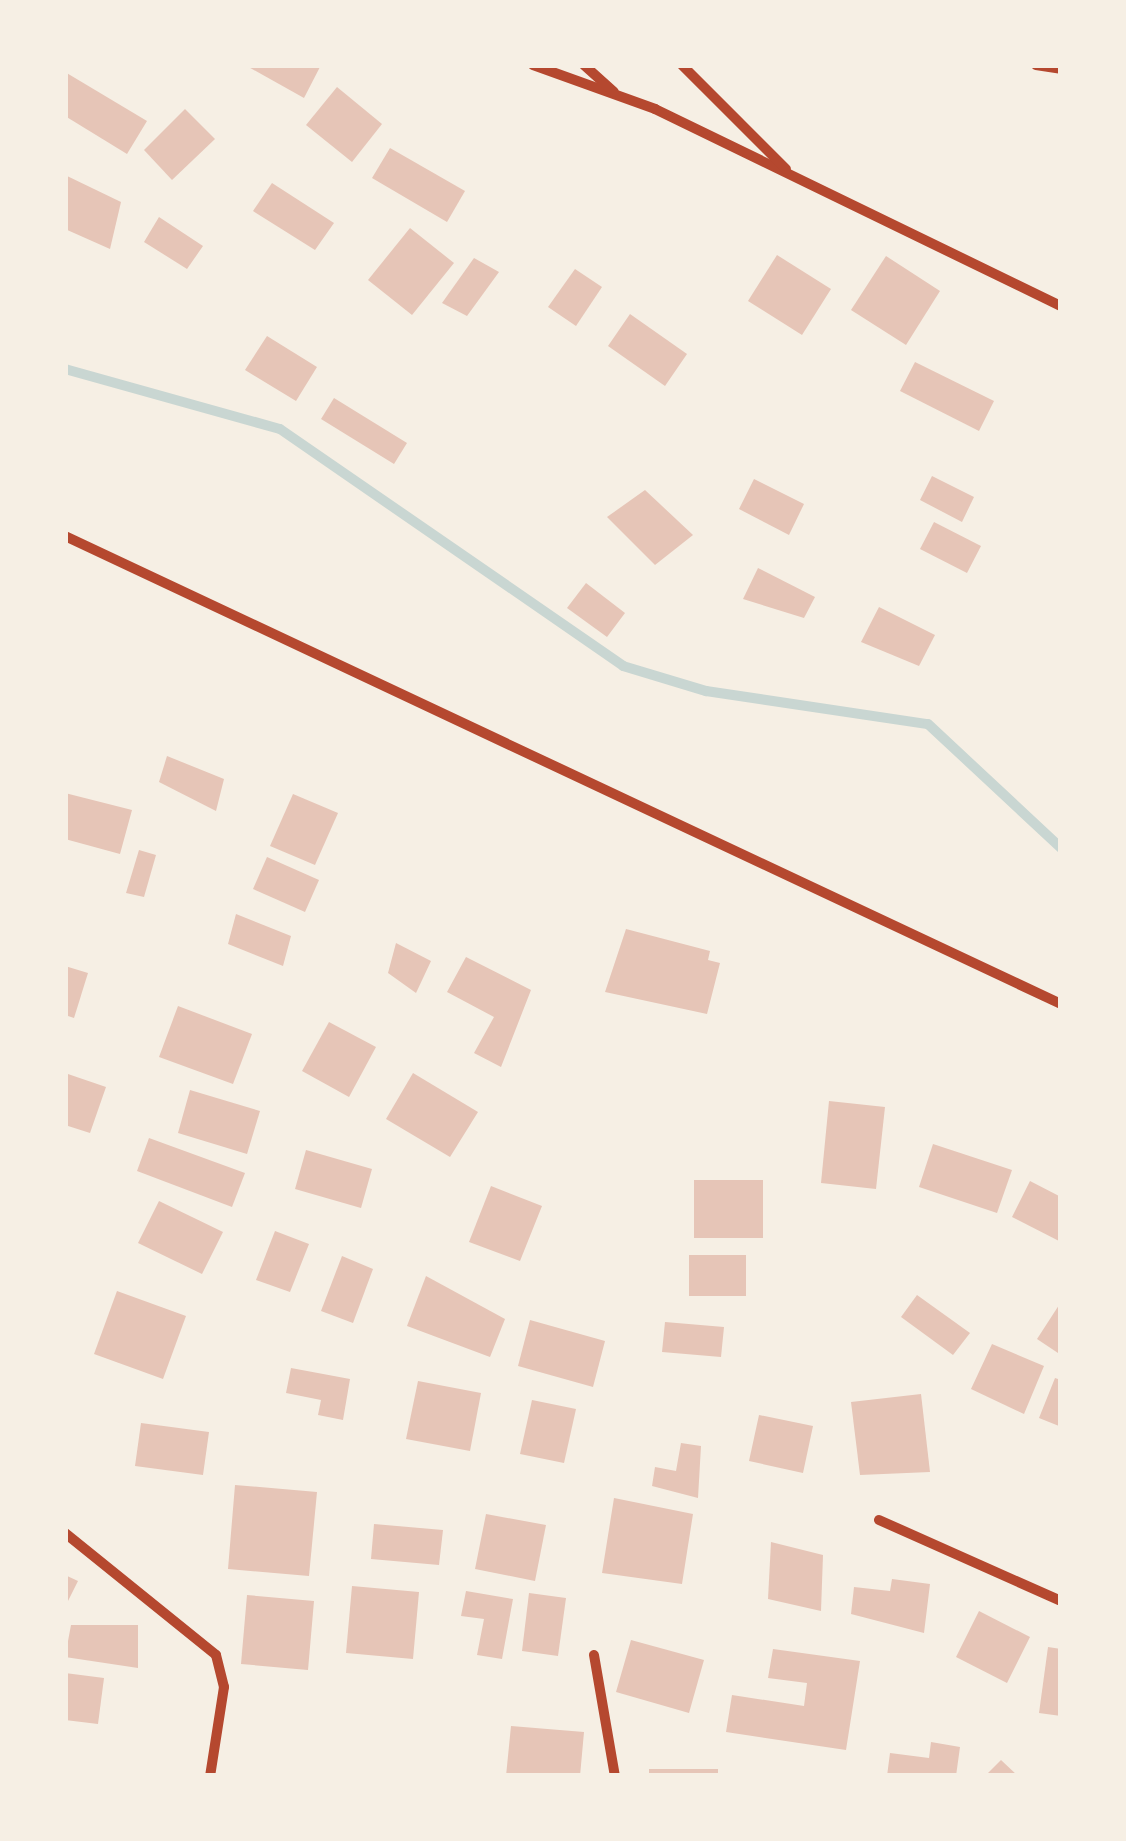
<!DOCTYPE html>
<style>
body{margin:0}
#map{position:relative;width:1126px;height:1841px;overflow:hidden;background:#f6efe4;font-family:"Fira Sans Condensed",sans-serif}
div>[style]{position:absolute}
.stream>*{height:10px;margin:-5px;padding:0 5px;transform-origin:5px;border-radius:5px;background:#c9d6d2}
.building>*{inset:0;background:#e6c5b7}
.minor>*{height:10px;margin:-5px;padding:0 5px;transform-origin:5px;border-radius:5px;background:#b5482f}
span{translate:-50% -50%;white-space:nowrap;text-align:center;line-height:1.15;-webkit-text-stroke:10px #f6efe4;paint-order:stroke}
.frame{position:absolute;inset:0;border:68px solid #f6efe4;pointer-events:none}
</style>
<div id="map">
<div class="stream">
<i style="left:65px;top:369px;width:223px;rotate:15.6deg"></i>
<i style="left:280px;top:429px;width:417px;rotate:34.6deg"></i>
<i style="left:623px;top:666px;width:87px;rotate:16.8deg"></i>
<i style="left:706px;top:691px;width:224px;rotate:8.5deg"></i>
<i style="left:928px;top:724px;width:182px;rotate:43deg"></i>
</div>
<div class="building">
<i style="clip-path:polygon(245px 65px,321px 65px,304px 98px)"></i>
<i style="clip-path:polygon(65px 72px,147px 121px,127px 154px,65px 116px)"></i>
<i style="clip-path:polygon(337px 87px,382px 124px,352px 162px,306px 125px)"></i>
<i style="clip-path:polygon(185px 109px,215px 139px,172px 180px,144px 150px)"></i>
<i style="clip-path:polygon(390px 148px,465px 191px,447px 222px,372px 178px)"></i>
<i style="clip-path:polygon(65px 175px,121px 202px,110px 249px,65px 229px)"></i>
<i style="clip-path:polygon(272px 183px,334px 223px,315px 250px,253px 211px)"></i>
<i style="clip-path:polygon(159px 217px,203px 246px,187px 269px,144px 242px)"></i>
<i style="clip-path:polygon(410px 228px,454px 263px,412px 315px,368px 280px)"></i>
<i style="clip-path:polygon(777px 255px,831px 289px,802px 335px,748px 301px)"></i>
<i style="clip-path:polygon(886px 256px,940px 291px,906px 345px,851px 310px)"></i>
<i style="clip-path:polygon(474px 258px,499px 272px,467px 316px,442px 303px)"></i>
<i style="clip-path:polygon(575px 269px,602px 287px,576px 326px,548px 307px)"></i>
<i style="clip-path:polygon(630px 314px,687px 354px,665px 386px,608px 346px)"></i>
<i style="clip-path:polygon(267px 336px,317px 367px,296px 401px,245px 370px)"></i>
<i style="clip-path:polygon(915px 362px,994px 401px,979px 431px,900px 391px)"></i>
<i style="clip-path:polygon(334px 398px,407px 443px,394px 464px,321px 419px)"></i>
<i style="clip-path:polygon(932px 476px,974px 497px,962px 522px,920px 500px)"></i>
<i style="clip-path:polygon(754px 479px,804px 504px,789px 535px,739px 509px)"></i>
<i style="clip-path:polygon(645px 490px,693px 535px,655px 565px,607px 517px)"></i>
<i style="clip-path:polygon(934px 522px,981px 546px,967px 573px,920px 549px)"></i>
<i style="clip-path:polygon(758px 568px,815px 597px,804px 618px,743px 599px)"></i>
<i style="clip-path:polygon(586px 583px,625px 613px,607px 637px,567px 608px)"></i>
<i style="clip-path:polygon(879px 607px,935px 635px,919px 666px,861px 642px)"></i>
<i style="clip-path:polygon(167px 756px,224px 779px,216px 811px,159px 782px)"></i>
<i style="clip-path:polygon(65px 793px,132px 810px,120px 854px,65px 839px)"></i>
<i style="clip-path:polygon(293px 794px,338px 813px,315px 865px,270px 846px)"></i>
<i style="clip-path:polygon(139px 850px,156px 855px,144px 897px,126px 893px)"></i>
<i style="clip-path:polygon(267px 857px,319px 880px,305px 912px,253px 889px)"></i>
<i style="clip-path:polygon(236px 914px,291px 936px,283px 966px,228px 944px)"></i>
<i style="clip-path:polygon(626px 929px,710px 951px,708px 960px,720px 963px,707px 1014px,605px 992px)"></i>
<i style="clip-path:polygon(396px 943px,431px 961px,416px 993px,388px 973px)"></i>
<i style="clip-path:polygon(466px 957px,531px 990px,501px 1067px,474px 1053px,494px 1017px,447px 992px)"></i>
<i style="clip-path:polygon(65px 966px,88px 973px,74px 1018px,65px 1015px)"></i>
<i style="clip-path:polygon(178px 1006px,252px 1034px,233px 1084px,159px 1057px)"></i>
<i style="clip-path:polygon(329px 1022px,376px 1047px,349px 1097px,302px 1071px)"></i>
<i style="clip-path:polygon(65px 1073px,106px 1087px,90px 1133px,65px 1125px)"></i>
<i style="clip-path:polygon(413px 1073px,478px 1112px,450px 1157px,386px 1119px)"></i>
<i style="clip-path:polygon(190px 1090px,260px 1111px,247px 1154px,178px 1133px)"></i>
<i style="clip-path:polygon(829px 1101px,885px 1107px,876px 1189px,821px 1183px)"></i>
<i style="clip-path:polygon(149px 1138px,245px 1173px,232px 1207px,137px 1171px)"></i>
<i style="clip-path:polygon(933px 1144px,1012px 1170px,997px 1213px,919px 1187px)"></i>
<i style="clip-path:polygon(306px 1150px,372px 1169px,361px 1208px,295px 1189px)"></i>
<i style="clip-path:polygon(694px 1180px,763px 1180px,763px 1238px,694px 1238px)"></i>
<i style="clip-path:polygon(1030px 1181px,1061px 1197px,1061px 1242px,1012px 1217px)"></i>
<i style="clip-path:polygon(491px 1186px,542px 1206px,520px 1261px,469px 1242px)"></i>
<i style="clip-path:polygon(159px 1201px,223px 1232px,202px 1274px,138px 1243px)"></i>
<i style="clip-path:polygon(275px 1231px,309px 1244px,290px 1292px,256px 1280px)"></i>
<i style="clip-path:polygon(689px 1255px,746px 1255px,746px 1296px,689px 1296px)"></i>
<i style="clip-path:polygon(342px 1256px,373px 1269px,353px 1323px,321px 1311px)"></i>
<i style="clip-path:polygon(426px 1276px,505px 1319px,490px 1357px,407px 1326px)"></i>
<i style="clip-path:polygon(117px 1291px,186px 1316px,163px 1379px,94px 1354px)"></i>
<i style="clip-path:polygon(917px 1295px,970px 1333px,953px 1355px,901px 1317px)"></i>
<i style="clip-path:polygon(1061px 1302px,1061px 1355px,1037px 1339px)"></i>
<i style="clip-path:polygon(530px 1320px,605px 1341px,593px 1387px,518px 1366px)"></i>
<i style="clip-path:polygon(665px 1322px,724px 1327px,721px 1357px,662px 1352px)"></i>
<i style="clip-path:polygon(992px 1344px,1044px 1366px,1024px 1414px,971px 1389px)"></i>
<i style="clip-path:polygon(291px 1368px,350px 1379px,343px 1420px,318px 1415px,321px 1400px,286px 1393px)"></i>
<i style="clip-path:polygon(1055px 1378px,1061px 1380px,1059px 1426px,1039px 1418px)"></i>
<i style="clip-path:polygon(418px 1381px,481px 1393px,470px 1451px,406px 1439px)"></i>
<i style="clip-path:polygon(921px 1394px,930px 1472px,860px 1475px,851px 1402px)"></i>
<i style="clip-path:polygon(532px 1400px,576px 1409px,564px 1463px,520px 1454px)"></i>
<i style="clip-path:polygon(759px 1415px,813px 1426px,803px 1473px,749px 1461px)"></i>
<i style="clip-path:polygon(141px 1423px,209px 1432px,203px 1475px,135px 1466px)"></i>
<i style="clip-path:polygon(681px 1443px,701px 1446px,698px 1498px,652px 1486px,655px 1467px,676px 1471px)"></i>
<i style="clip-path:polygon(235px 1485px,317px 1492px,309px 1576px,228px 1569px)"></i>
<i style="clip-path:polygon(614px 1498px,693px 1514px,682px 1584px,602px 1573px)"></i>
<i style="clip-path:polygon(486px 1514px,546px 1525px,535px 1581px,475px 1569px)"></i>
<i style="clip-path:polygon(374px 1524px,443px 1530px,439px 1565px,371px 1559px)"></i>
<i style="clip-path:polygon(771px 1542px,823px 1555px,821px 1611px,768px 1599px)"></i>
<i style="clip-path:polygon(65px 1575px,78px 1581px,65px 1607px)"></i>
<i style="clip-path:polygon(892px 1579px,930px 1584px,924px 1633px,851px 1614px,854px 1587px,890px 1591px)"></i>
<i style="clip-path:polygon(352px 1586px,419px 1592px,413px 1659px,346px 1653px)"></i>
<i style="clip-path:polygon(466px 1591px,513px 1599px,502px 1659px,477px 1655px,484px 1619px,461px 1616px)"></i>
<i style="clip-path:polygon(529px 1593px,566px 1598px,558px 1656px,522px 1651px)"></i>
<i style="clip-path:polygon(247px 1595px,314px 1601px,308px 1670px,241px 1664px)"></i>
<i style="clip-path:polygon(979px 1611px,1030px 1637px,1007px 1683px,956px 1657px)"></i>
<i style="clip-path:polygon(71px 1625px,138px 1625px,138px 1668px,65px 1657px)"></i>
<i style="clip-path:polygon(631px 1640px,704px 1660px,689px 1713px,616px 1692px)"></i>
<i style="clip-path:polygon(1048px 1647px,1061px 1649px,1061px 1716px,1039px 1713px)"></i>
<i style="clip-path:polygon(773px 1649px,860px 1661px,846px 1750px,726px 1732px,732px 1695px,804px 1706px,807px 1683px,768px 1678px)"></i>
<i style="clip-path:polygon(65px 1673px,104px 1678px,98px 1724px,65px 1720px)"></i>
<i style="clip-path:polygon(511px 1726px,584px 1732px,580px 1776px,506px 1776px)"></i>
<i style="clip-path:polygon(931px 1742px,960px 1747px,956px 1776px,887px 1776px,890px 1753px,929px 1758px)"></i>
<i style="clip-path:polygon(1001px 1760px,1018px 1776px,985px 1776px)"></i>
<i style="clip-path:polygon(649px 1769px,718px 1769px,718px 1776px,649px 1776px)"></i>
</div>
<div class="minor">
<i style="left:533px;top:65px;width:130px;rotate:19.8deg"></i>
<i style="left:655px;top:109px;width:451px;rotate:25.9deg"></i>
<i style="left:584px;top:65px;width:40px;rotate:42deg"></i>
<i style="left:682px;top:65px;width:147px;rotate:45deg"></i>
<i style="left:1036px;top:65px;width:25px;rotate:9deg"></i>
<i style="left:65px;top:536px;width:1100px;rotate:25.17deg"></i>
<i style="left:879px;top:1520px;width:199px;rotate:24deg"></i>
<i style="left:65px;top:1533px;width:194px;rotate:38.9deg"></i>
<i style="left:216px;top:1655px;width:33px;rotate:76deg"></i>
<i style="left:224px;top:1687px;width:90px;rotate:98.9deg"></i>
<i style="left:594px;top:1655px;width:123px;rotate:80.2deg"></i>
</div>
<div class="frame"></div>
</div>
